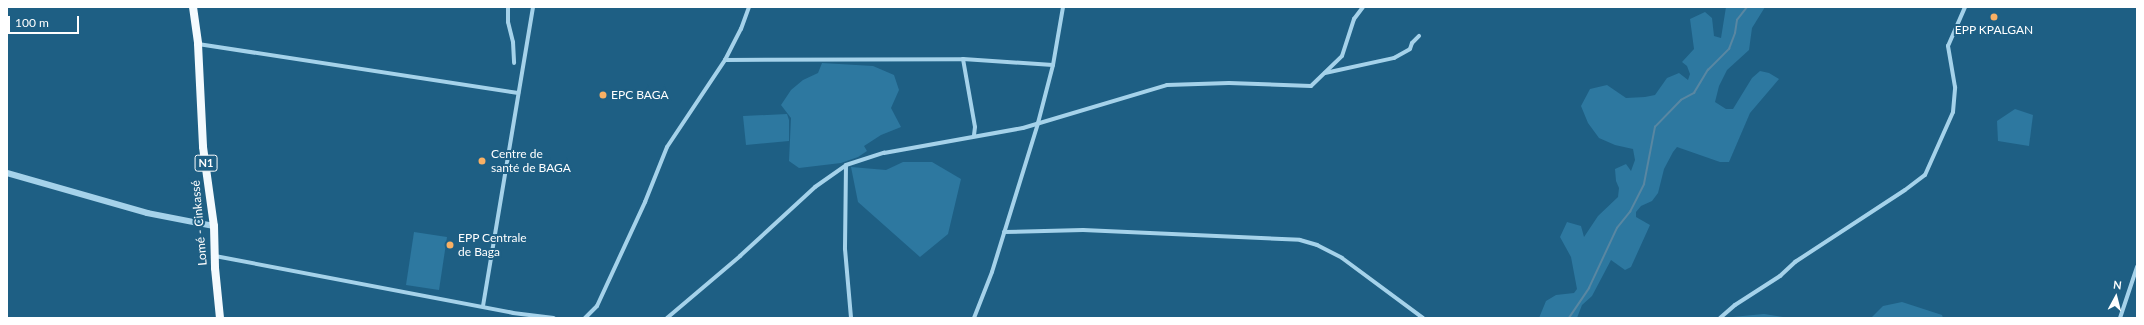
<!DOCTYPE html>
<meta charset="utf-8">
<style>
body{margin:0}
#map{position:relative;width:2144px;height:325px;overflow:hidden;background:#1e5f84;font-family:Lato,sans-serif}
div>[style]{position:absolute}
.green>*{inset:0;background:#2d78a0}
.stream>*{height:1.5px;margin:-0.75px;padding:0 0.75px;transform-origin:0.75px;border-radius:0.75px;background:#5987a2}
.minor>*{height:4px;margin:-2px;padding:0 2px;transform-origin:2px;border-radius:2px;background:#a5d2ea}
.tertiary>*{height:6px;margin:-3px;padding:0 3px;transform-origin:3px;border-radius:3px;background:#a5d2ea}
.trunk>*{height:8px;margin:-4px;padding:0 4px;transform-origin:4px;border-radius:4px;background:#f4fafe}
.dots>*{width:11px;height:11px;translate:-50% -50%;box-sizing:border-box;border:2px solid #1e5f84;border-radius:50%}
span{translate:-50% -50%;white-space:nowrap;text-align:center;line-height:1.15;-webkit-text-stroke:4px #1e5f84;paint-order:stroke}
.shield-label span{padding:1px 3px;background:#1e5f84;border:1px solid;border-radius:3px;-webkit-text-stroke-width:0}
.shield-label{font-size:11px;color:#fff;font-weight:700}
.poi-label{font-size:12px;color:#fff}
.left{translate:0 -50%;text-align:left}
.street-label{font-size:12px;color:#fff}
.frame{position:absolute;inset:0;border:8px solid #fff;pointer-events:none}
.north{position:absolute;left:2096px;top:277px;width:40px;height:40px;-webkit-text-stroke:3px #1e5f84;paint-order:stroke;rotate:7deg;font-size:11px;font-weight:700;line-height:16px;text-align:center;color:#fff}
.north::after{content:'';display:block;margin:auto;width:14px;height:18px;background:#fff;clip-path:polygon(50% 0,100% 100%,50% 72%,0 100%)}
.scale{position:absolute;left:8px;top:16px;width:71px;height:18px;box-sizing:border-box;border:2px solid #fff;border-top:0;padding-left:5px;font-size:12px;line-height:14px;white-space:nowrap;color:#fff;-webkit-text-stroke:3px #1e5f84;paint-order:stroke}
</style>
<div id="map">
<div class="green">
<i style="clip-path:polygon(1726px 7px,1765px 7px,1752px 28px,1749px 50px,1727px 70px,1719px 86px,1715px 102px,1726px 109px,1733px 109px,1752px 78px,1760px 71px,1769px 73px,1779px 79px,1750px 113px,1729px 162px,1720px 162px,1677px 147px,1673px 152px,1664px 169px,1658px 193px,1652px 201px,1641px 206px,1636px 212px,1636px 217px,1650px 225px,1631px 267px,1625px 270px,1611px 260px,1592px 296px,1582px 305px,1577px 318px,1539px 318px,1546px 301px,1556px 295px,1574px 293px,1577px 289px,1571px 257px,1560px 237px,1567px 222px,1581px 226px,1584px 237px,1598px 216px,1618px 197px,1619px 188px,1616px 181px,1615px 169px,1626px 164px,1631px 171px,1635px 160px,1633px 149px,1615px 145px,1599px 138px,1588px 123px,1581px 106px,1590px 89px,1607px 85px,1626px 98px,1645px 97px,1655px 95px,1667px 78px,1679px 73px,1688px 80px,1690px 74px,1687px 66px,1682px 62px,1694px 49px,1690px 19px,1705px 12px,1712px 18px,1714px 36px,1721px 38px)"></i>
<i style="clip-path:polygon(822px 63px,873px 66px,894px 75px,899px 90px,891px 108px,901px 127px,881px 135px,864px 146px,867px 151px,858px 157px,841px 163px,799px 168px,789px 161px,791px 118px,781px 105px,791px 90px,803px 80px,818px 73px)"></i>
<i style="clip-path:polygon(2015px 109px,2033px 115px,2029px 146px,1998px 141px,1997px 121px)"></i>
<i style="clip-path:polygon(787px 114px,789px 120px,789px 141px,746px 145px,743px 116px)"></i>
<i style="clip-path:polygon(903px 162px,932px 162px,961px 179px,948px 234px,920px 257px,858px 202px,851px 167px,886px 170px)"></i>
<i style="clip-path:polygon(414px 232px,447px 237px,439px 290px,406px 285px)"></i>
<i style="clip-path:polygon(1902px 302px,1942px 315px,1943px 318px,1871px 318px,1883px 306px)"></i>
<i style="clip-path:polygon(1764px 314px,1790px 318px,1729px 318px,1732px 317px)"></i>
</div>
<div class="stream">
<i style="left:1569px;top:318px;width:36px;rotate:-56deg"></i>
<i style="left:1589px;top:288px;width:66px;rotate:-65deg"></i>
<i style="left:1617px;top:228px;width:21px;rotate:-51deg"></i>
<i style="left:1630px;top:212px;width:31px;rotate:-63deg"></i>
<i style="left:1644px;top:184px;width:58px;rotate:-79.1deg"></i>
<i style="left:1655px;top:127px;width:37px;rotate:-46deg"></i>
<i style="left:1681px;top:100px;width:15px;rotate:-28deg"></i>
<i style="left:1694px;top:93px;width:27px;rotate:-59deg"></i>
<i style="left:1708px;top:70px;width:30px;rotate:-45deg"></i>
<i style="left:1729px;top:49px;width:17px;rotate:-69deg"></i>
<i style="left:1735px;top:33px;width:13px;rotate:-81deg"></i>
<i style="left:1737px;top:20px;width:16px;rotate:-52deg"></i>
</div>
<div class="minor">
<i style="left:508px;top:7px;width:15px;rotate:90deg"></i>
<i style="left:508px;top:22px;width:21px;rotate:76deg"></i>
<i style="left:513px;top:42px;width:21px;rotate:87deg"></i>
<i style="left:198px;top:44px;width:324px;rotate:8.7deg"></i>
<i style="left:963px;top:59px;width:69px;rotate:80deg"></i>
<i style="left:975px;top:127px;width:8px;rotate:97deg"></i>
<i style="left:725px;top:60px;width:238px;rotate:-0.2deg"></i>
<i style="left:963px;top:59px;width:90px;rotate:3.8deg"></i>
<i style="left:1325px;top:73px;width:71px;rotate:-12.3deg"></i>
<i style="left:1394px;top:58px;width:18px;rotate:-29deg"></i>
<i style="left:1410px;top:49px;width:6px;rotate:-72deg"></i>
<i style="left:1412px;top:43px;width:10px;rotate:-45deg"></i>
<i style="left:846px;top:165px;width:84px;rotate:90.7deg"></i>
<i style="left:845px;top:249px;width:69px;rotate:85deg"></i>
<i style="left:1004px;top:232px;width:79px;rotate:-1.5deg"></i>
<i style="left:1083px;top:230px;width:217px;rotate:2.6deg"></i>
<i style="left:1300px;top:240px;width:18px;rotate:16deg"></i>
<i style="left:1317px;top:245px;width:28px;rotate:27deg"></i>
<i style="left:1342px;top:258px;width:101px;rotate:36.5deg"></i>
<i style="left:215px;top:256px;width:303px;rotate:10.8deg"></i>
<i style="left:513px;top:313px;width:41px;rotate:7deg"></i>
<i style="left:483px;top:306px;width:303px;rotate:-80.5deg"></i>
<i style="left:585px;top:318px;width:17px;rotate:-45deg"></i>
<i style="left:597px;top:306px;width:115px;rotate:-65.2deg"></i>
<i style="left:645px;top:202px;width:59px;rotate:-68.2deg"></i>
<i style="left:667px;top:147px;width:105px;rotate:-56.3deg"></i>
<i style="left:725px;top:60px;width:35px;rotate:-63deg"></i>
<i style="left:741px;top:29px;width:23px;rotate:-70deg"></i>
<i style="left:667px;top:318px;width:96px;rotate:-40.3deg"></i>
<i style="left:740px;top:256px;width:102px;rotate:-42.6deg"></i>
<i style="left:815px;top:187px;width:38px;rotate:-35deg"></i>
<i style="left:846px;top:165px;width:40px;rotate:-18deg"></i>
<i style="left:884px;top:153px;width:141px;rotate:-10.2deg"></i>
<i style="left:1023px;top:128px;width:150px;rotate:-16.6deg"></i>
<i style="left:1167px;top:85px;width:62px;rotate:-1.8deg"></i>
<i style="left:1229px;top:83px;width:82px;rotate:2.1deg"></i>
<i style="left:1311px;top:86px;width:43px;rotate:-44.1deg"></i>
<i style="left:1342px;top:56px;width:39px;rotate:-72deg"></i>
<i style="left:1354px;top:19px;width:15px;rotate:-53deg"></i>
<i style="left:974px;top:318px;width:49px;rotate:-68.6deg"></i>
<i style="left:992px;top:272px;width:156px;rotate:-72.8deg"></i>
<i style="left:1038px;top:123px;width:60px;rotate:-75.5deg"></i>
<i style="left:1053px;top:65px;width:59px;rotate:-80.2deg"></i>
<i style="left:1720px;top:318px;width:20px;rotate:-41deg"></i>
<i style="left:1735px;top:305px;width:54px;rotate:-32.8deg"></i>
<i style="left:1780px;top:276px;width:21px;rotate:-43deg"></i>
<i style="left:1795px;top:262px;width:131px;rotate:-33.2deg"></i>
<i style="left:1905px;top:190px;width:25px;rotate:-37deg"></i>
<i style="left:1925px;top:175px;width:69px;rotate:-66deg"></i>
<i style="left:1953px;top:112px;width:25px;rotate:-85deg"></i>
<i style="left:1955px;top:87px;width:42px;rotate:-99.7deg"></i>
<i style="left:1948px;top:46px;width:43px;rotate:-66.4deg"></i>
<i style="left:2120px;top:318px;width:54px;rotate:-71.6deg"></i>
</div>
<div class="tertiary">
<i style="left:7px;top:173px;width:146px;rotate:15.9deg"></i>
<i style="left:147px;top:213px;width:68px;rotate:11deg"></i>
</div>
<div class="trunk">
<i style="left:193px;top:7px;width:37px;rotate:82deg"></i>
<i style="left:198px;top:44px;width:103px;rotate:87.2deg"></i>
<i style="left:203px;top:147px;width:80px;rotate:82.1deg"></i>
<i style="left:214px;top:226px;width:42px;rotate:88.6deg"></i>
<i style="left:215px;top:268px;width:50px;rotate:84.3deg"></i>
</div>
<div class="dots">
<i style="left:1994px;top:17px;background:#f9b064"></i>
<i style="left:603px;top:95px;background:#f9b064"></i>
<i style="left:482px;top:161px;background:#f9b064"></i>
<i style="left:450px;top:245px;background:#f9b064"></i>
</div>
<div class="shield-label">
<span style="left:206px;top:163px">N1</span>
</div>
<div class="poi-label">
<span style="left:1994px;top:30px">EPP KPALGAN</span>
<span class="left" style="left:611px;top:95px">EPC BAGA</span>
<span class="left" style="left:491px;top:161px">Centre de<br>santé de BAGA</span>
<span class="left" style="left:458px;top:245px">EPP Centrale<br>de Baga</span>
</div>
<div class="street-label">
<span style="left:199px;top:223px;rotate:-95deg">Lomé - Cinkassé</span>
</div>
<div class="frame"></div>
<div class="north">N</div>
<div class="scale">100 m</div>
</div>
